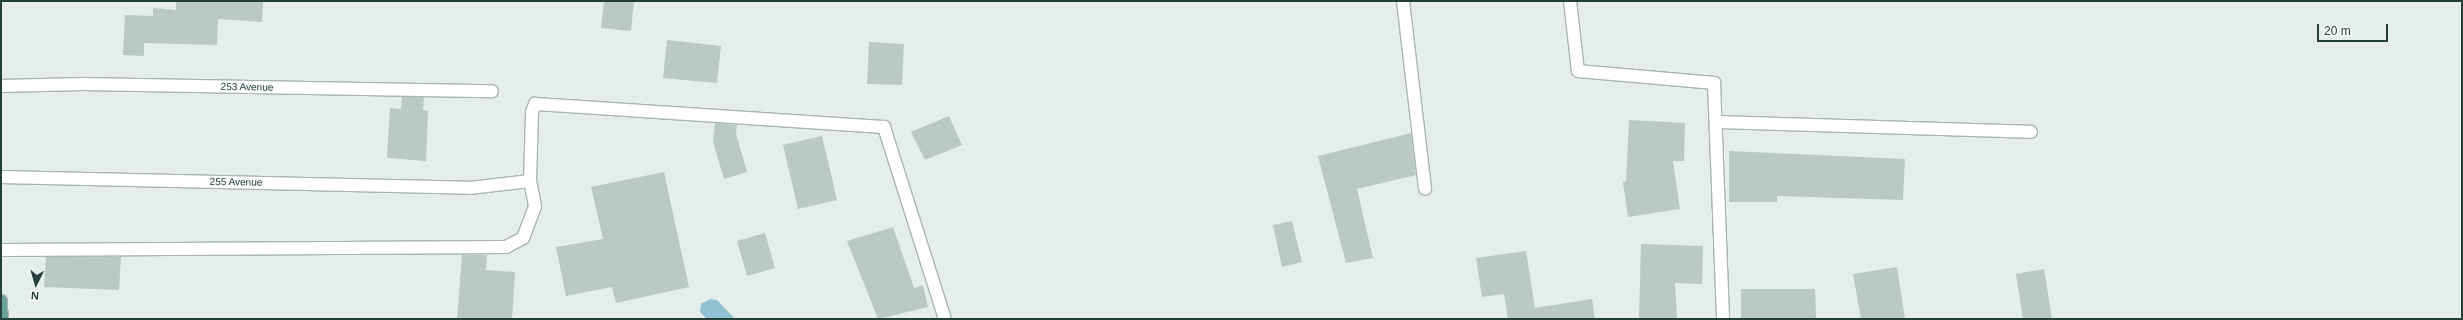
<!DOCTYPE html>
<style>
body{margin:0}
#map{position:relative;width:2463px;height:320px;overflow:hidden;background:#e5eeeb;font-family:Arial,sans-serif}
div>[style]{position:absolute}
.water>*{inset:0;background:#90c2d1}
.building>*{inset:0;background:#bac9c4}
.roads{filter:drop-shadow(1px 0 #a8b6b2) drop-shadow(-1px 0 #a8b6b2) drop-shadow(0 1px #a8b6b2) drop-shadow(0 -1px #a8b6b2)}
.minor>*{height:12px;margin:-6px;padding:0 6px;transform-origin:6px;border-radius:6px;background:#fff}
.major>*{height:12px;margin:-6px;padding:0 6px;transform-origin:6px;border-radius:6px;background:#6ba298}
span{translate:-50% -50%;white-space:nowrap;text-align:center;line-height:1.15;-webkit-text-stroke:3px #f6faf8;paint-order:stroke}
.street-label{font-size:10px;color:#25403a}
.frame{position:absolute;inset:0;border:2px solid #25403a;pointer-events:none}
.north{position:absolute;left:16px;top:264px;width:40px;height:40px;-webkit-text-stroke:3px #f6faf8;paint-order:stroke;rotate:185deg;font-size:11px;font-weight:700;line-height:16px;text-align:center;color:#25403a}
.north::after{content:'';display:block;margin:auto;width:14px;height:18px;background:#25403a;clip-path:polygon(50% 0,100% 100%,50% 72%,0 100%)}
.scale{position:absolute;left:2317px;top:24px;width:71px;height:18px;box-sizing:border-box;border:2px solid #25403a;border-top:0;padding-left:5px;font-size:12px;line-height:14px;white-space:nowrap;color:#25403a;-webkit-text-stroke:3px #f6faf8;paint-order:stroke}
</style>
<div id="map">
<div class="water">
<i style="clip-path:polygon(710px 299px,717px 300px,735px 319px,707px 319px,700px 312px,701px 304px)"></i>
</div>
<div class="building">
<i style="clip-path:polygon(176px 1px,263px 1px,262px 22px,218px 19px,217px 45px,144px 43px,144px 56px,123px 55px,125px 15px,153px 16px,153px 8px,176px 10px)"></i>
<i style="clip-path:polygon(604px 1px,634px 1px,631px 31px,601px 28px)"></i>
<i style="clip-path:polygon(667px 40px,721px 46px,717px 83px,663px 78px)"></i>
<i style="clip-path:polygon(869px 42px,904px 44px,902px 85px,867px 84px)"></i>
<i style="clip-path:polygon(402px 97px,424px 97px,423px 110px,428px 111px,426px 161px,387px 158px,390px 108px,401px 109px)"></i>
<i style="clip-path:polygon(949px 116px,962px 145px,925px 160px,911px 132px)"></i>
<i style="clip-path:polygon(1629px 120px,1685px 123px,1684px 161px,1673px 161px,1680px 209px,1628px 217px,1623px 182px,1626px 181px)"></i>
<i style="clip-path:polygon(715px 123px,737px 125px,736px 134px,747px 172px,724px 179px,713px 142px)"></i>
<i style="clip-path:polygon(1411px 133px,1416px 175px,1357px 189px,1373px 258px,1346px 263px,1318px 156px)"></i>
<i style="clip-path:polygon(822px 136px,837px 200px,798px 209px,783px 145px)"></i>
<i style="clip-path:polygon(1729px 151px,1905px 159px,1903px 200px,1777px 196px,1777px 202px,1729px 202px)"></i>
<i style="clip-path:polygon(664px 172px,689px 287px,616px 303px,612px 287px,566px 296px,556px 247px,603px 239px,591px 187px)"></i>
<i style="clip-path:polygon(1292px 221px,1302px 262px,1282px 267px,1273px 225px)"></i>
<i style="clip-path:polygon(893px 227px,914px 288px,923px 285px,928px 307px,878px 319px,847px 241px)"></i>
<i style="clip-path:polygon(765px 233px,775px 268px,747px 276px,737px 241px)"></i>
<i style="clip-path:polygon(1641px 244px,1703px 246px,1702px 284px,1675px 283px,1677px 319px,1639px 319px)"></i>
<i style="clip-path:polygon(1526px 251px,1535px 308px,1592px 299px,1595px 319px,1508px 319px,1504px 294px,1482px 297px,1476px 258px)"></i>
<i style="clip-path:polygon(462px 255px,487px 255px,486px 270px,515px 272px,512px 319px,457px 319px)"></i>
<i style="clip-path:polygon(46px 257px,121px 257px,119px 290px,44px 287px)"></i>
<i style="clip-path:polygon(1897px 267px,1905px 319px,1861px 319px,1853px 274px)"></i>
<i style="clip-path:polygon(2044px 269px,2052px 319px,2023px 319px,2016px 274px)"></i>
<i style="clip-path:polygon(1741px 289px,1815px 289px,1816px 319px,1741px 319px)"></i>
</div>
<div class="roads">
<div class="minor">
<i style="left:1403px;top:1px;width:189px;rotate:83.3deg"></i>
<i style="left:1570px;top:1px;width:70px;rotate:83.5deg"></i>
<i style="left:1578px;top:71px;width:137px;rotate:5deg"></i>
<i style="left:1714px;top:83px;width:236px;rotate:87.8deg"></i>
<i style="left:1px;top:86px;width:81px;rotate:-1.4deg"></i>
<i style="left:82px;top:84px;width:410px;rotate:1deg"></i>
<i style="left:1716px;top:122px;width:315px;rotate:1.8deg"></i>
<i style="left:1px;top:177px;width:469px;rotate:1.3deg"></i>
<i style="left:470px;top:188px;width:60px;rotate:-6.7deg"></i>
<i style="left:530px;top:181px;width:69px;rotate:-88.3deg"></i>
<i style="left:532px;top:112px;width:9px;rotate:-69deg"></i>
<i style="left:535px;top:104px;width:350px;rotate:3.8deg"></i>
<i style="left:884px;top:127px;width:201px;rotate:72.4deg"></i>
<i style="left:1px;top:250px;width:505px;rotate:-0.34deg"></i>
<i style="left:506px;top:247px;width:19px;rotate:-28deg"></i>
<i style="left:523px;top:238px;width:34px;rotate:-69deg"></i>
<i style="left:535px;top:206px;width:25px;rotate:-101deg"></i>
</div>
<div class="major">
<i style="left:1px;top:301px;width:18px;rotate:87deg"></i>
</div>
</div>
<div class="street-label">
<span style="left:247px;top:87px;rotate:1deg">253 Avenue</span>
<span style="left:236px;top:182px;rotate:1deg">255 Avenue</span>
</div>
<div class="frame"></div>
<div class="north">N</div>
<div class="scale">20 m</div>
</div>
